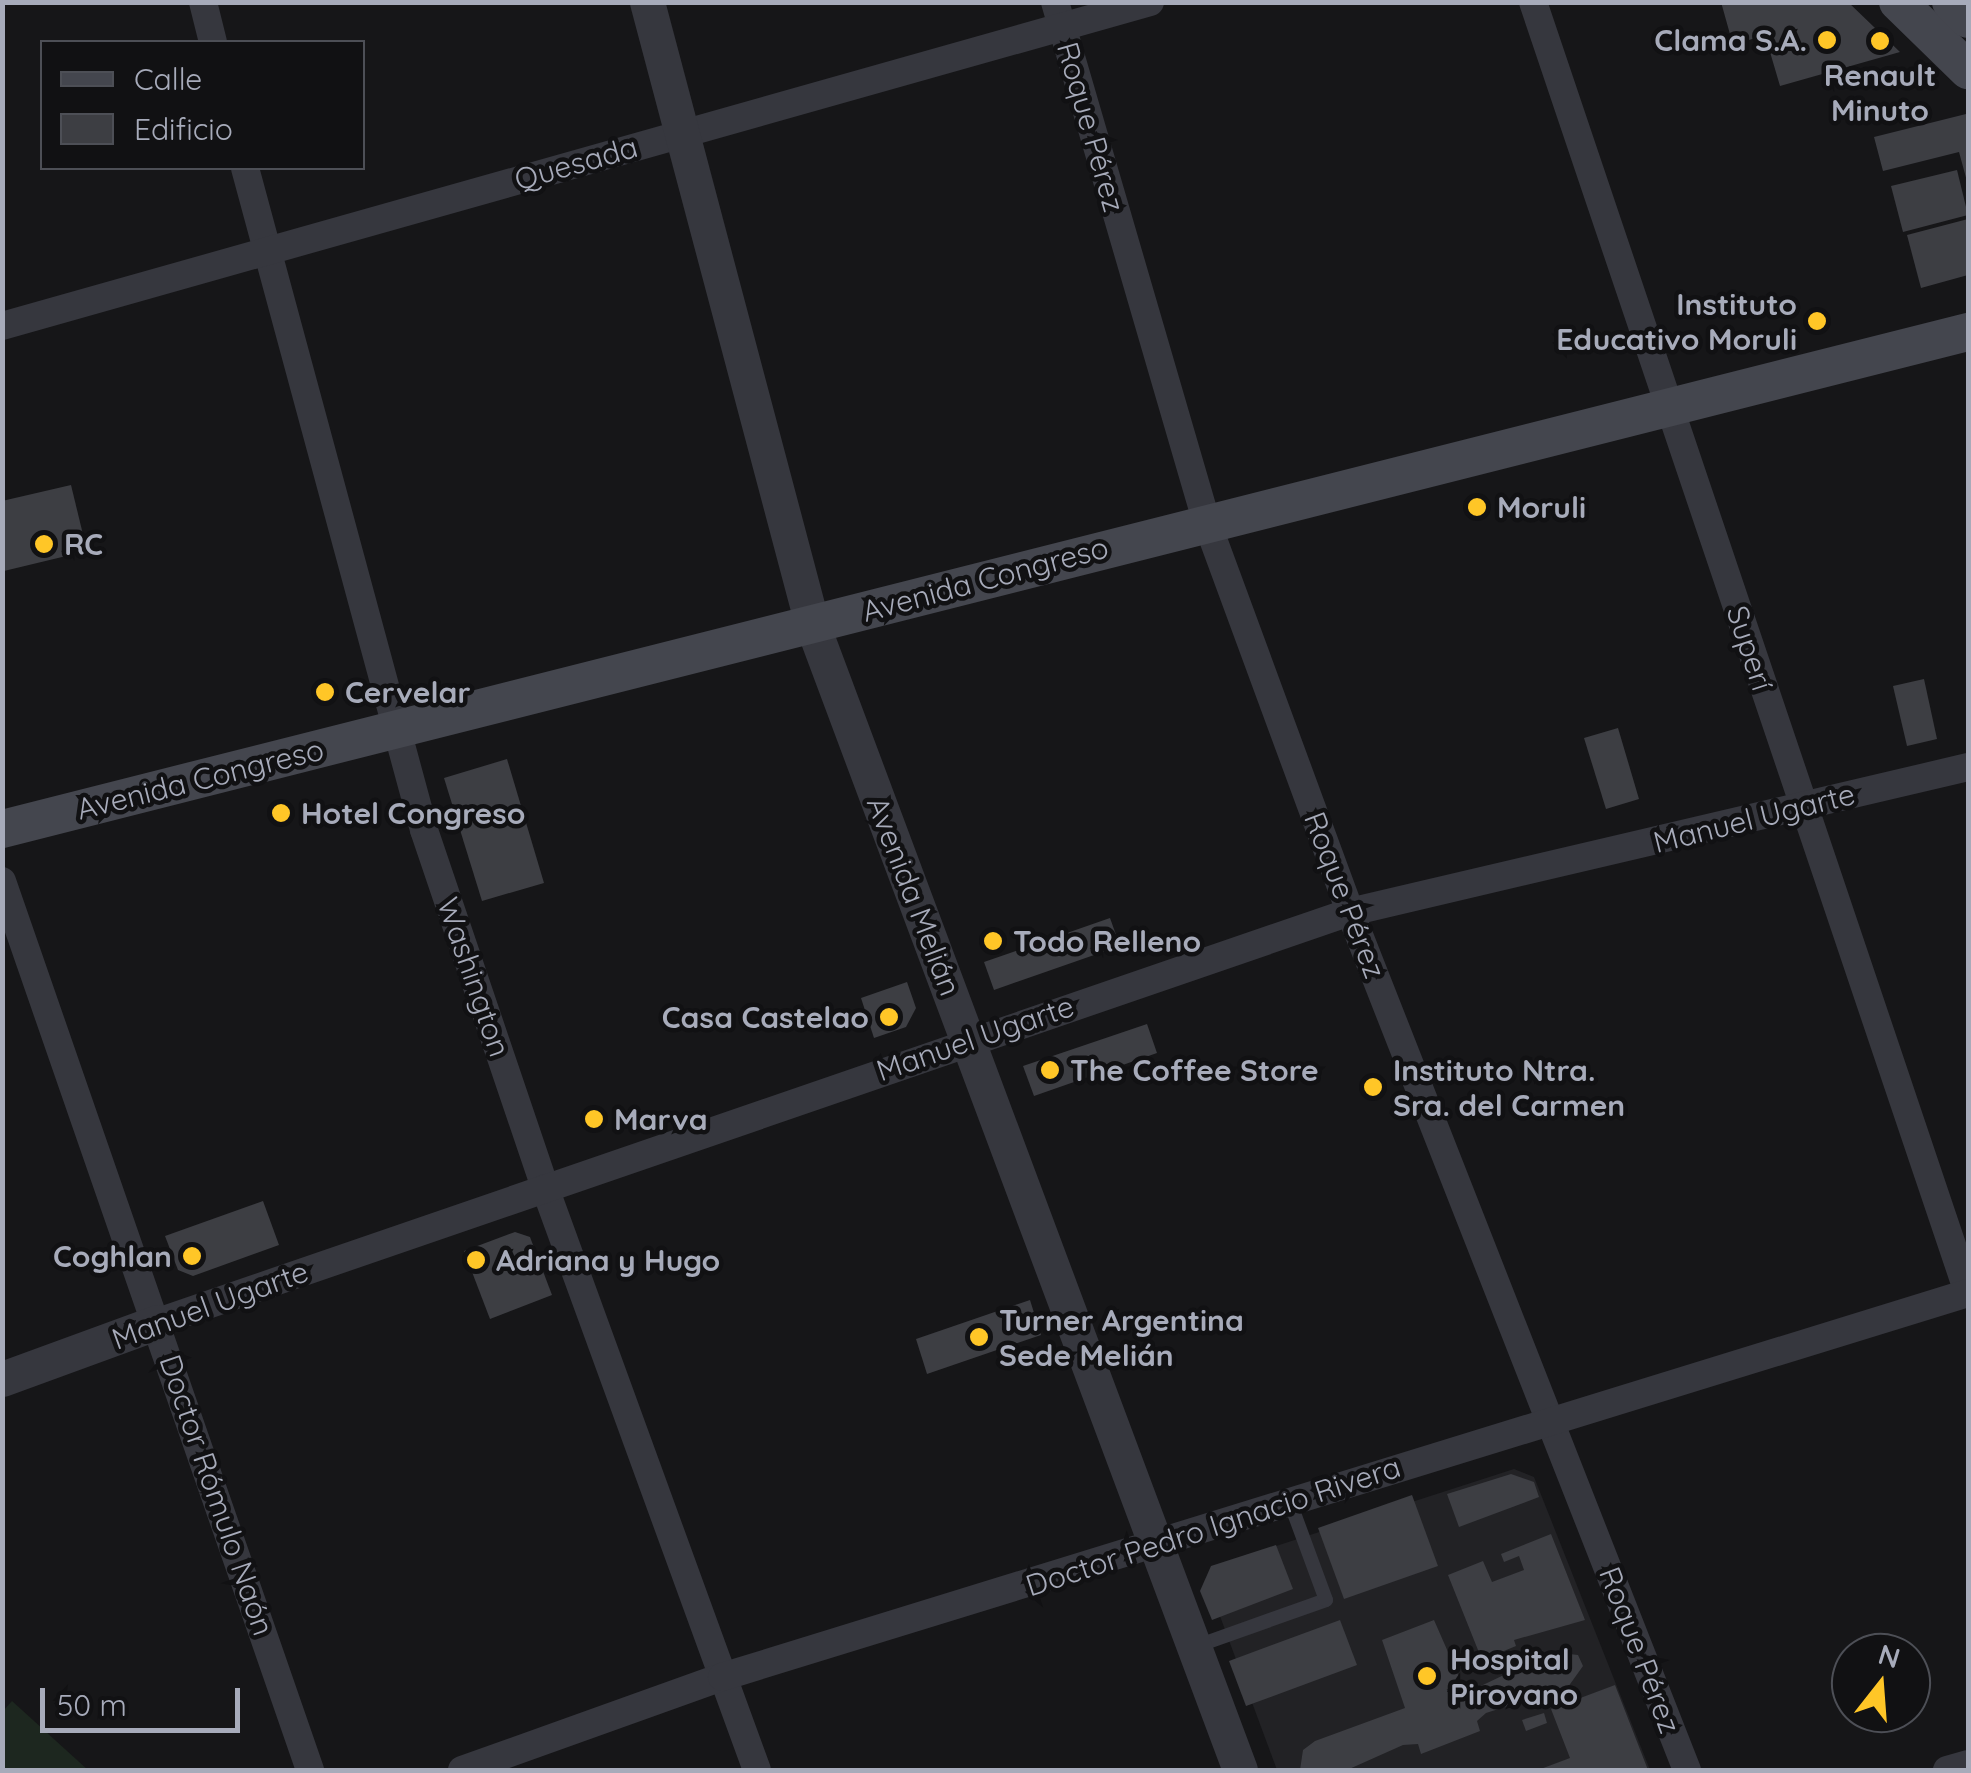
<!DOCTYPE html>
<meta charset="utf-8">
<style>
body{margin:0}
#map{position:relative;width:1971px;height:1773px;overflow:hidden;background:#161618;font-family:Quicksand,sans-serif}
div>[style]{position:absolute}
.built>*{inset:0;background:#222225}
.green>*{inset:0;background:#1d271f}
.building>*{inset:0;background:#3d3e43}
.service>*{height:14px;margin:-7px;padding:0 7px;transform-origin:7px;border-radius:7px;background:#36373e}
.minor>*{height:28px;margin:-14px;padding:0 14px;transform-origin:14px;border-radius:14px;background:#36373e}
.tertiary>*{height:35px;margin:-17.5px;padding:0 17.5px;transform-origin:17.5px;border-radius:17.5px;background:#36373e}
.secondary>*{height:38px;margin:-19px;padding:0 19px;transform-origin:19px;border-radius:19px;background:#44464e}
.dots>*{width:28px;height:28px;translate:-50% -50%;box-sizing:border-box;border:5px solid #111113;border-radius:50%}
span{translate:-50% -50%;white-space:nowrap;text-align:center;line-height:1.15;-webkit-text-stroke:9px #111113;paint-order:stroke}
.poi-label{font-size:30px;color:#a7abba;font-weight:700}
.right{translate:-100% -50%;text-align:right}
.left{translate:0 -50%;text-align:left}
.street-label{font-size:30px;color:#a7abba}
.frame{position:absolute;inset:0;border:5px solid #a7abba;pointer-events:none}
.legend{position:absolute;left:40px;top:40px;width:325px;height:130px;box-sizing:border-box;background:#111113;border:2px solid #4d4f56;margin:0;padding:12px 18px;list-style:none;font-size:30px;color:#a7abba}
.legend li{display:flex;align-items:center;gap:20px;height:50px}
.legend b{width:50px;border:2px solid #4d4f56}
.north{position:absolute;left:1831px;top:1633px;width:100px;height:100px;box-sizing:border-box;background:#111113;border:2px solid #4d4f56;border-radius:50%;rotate:17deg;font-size:28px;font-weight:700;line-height:40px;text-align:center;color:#a7abba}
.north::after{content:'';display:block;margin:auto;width:35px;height:45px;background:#ffc627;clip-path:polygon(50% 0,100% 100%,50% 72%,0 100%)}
.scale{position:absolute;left:40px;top:1688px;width:200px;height:45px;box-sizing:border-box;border:5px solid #a7abba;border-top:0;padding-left:12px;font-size:30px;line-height:35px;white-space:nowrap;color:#a7abba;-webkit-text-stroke:8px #111113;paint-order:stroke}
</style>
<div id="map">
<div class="built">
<i style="clip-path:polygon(1514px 1469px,1534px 1477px,1650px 1770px,1277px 1770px,1207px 1581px,1214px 1566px)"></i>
</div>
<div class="green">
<i style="clip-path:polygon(12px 1701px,88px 1770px,3px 1770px,3px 1711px)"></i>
</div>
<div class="building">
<i style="clip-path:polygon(1721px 2px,1848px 2px,1900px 52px,1780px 86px,1765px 35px,1733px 45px)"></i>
<i style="clip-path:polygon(1966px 114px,1968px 185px,1959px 152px,1883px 171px,1874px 137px)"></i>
<i style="clip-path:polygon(1957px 170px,1968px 215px,1903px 232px,1891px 186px)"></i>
<i style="clip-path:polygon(1968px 219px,1968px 275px,1921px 288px,1907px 235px)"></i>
<i style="clip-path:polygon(71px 485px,87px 551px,4px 571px,2px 501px)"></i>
<i style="clip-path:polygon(1924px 679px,1937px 739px,1907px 746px,1893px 686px)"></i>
<i style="clip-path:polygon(1618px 728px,1639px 799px,1606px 809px,1584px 738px)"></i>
<i style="clip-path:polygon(507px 759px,544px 883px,482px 901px,444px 778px)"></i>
<i style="clip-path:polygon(1110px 918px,1120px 946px,994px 990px,984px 962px)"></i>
<i style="clip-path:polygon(907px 982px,916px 1008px,906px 1027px,874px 1038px,861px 998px)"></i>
<i style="clip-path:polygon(1147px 1024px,1157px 1053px,1034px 1096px,1023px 1066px)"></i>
<i style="clip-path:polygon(263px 1201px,279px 1245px,193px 1276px,178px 1270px,165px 1236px)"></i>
<i style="clip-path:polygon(515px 1232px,530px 1237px,552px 1295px,490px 1319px,464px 1251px)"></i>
<i style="clip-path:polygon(1030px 1300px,1041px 1335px,927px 1374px,916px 1339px)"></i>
<i style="clip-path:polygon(1511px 1474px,1534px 1482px,1539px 1497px,1459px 1527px,1447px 1494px)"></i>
<i style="clip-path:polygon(1412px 1495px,1438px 1566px,1344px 1599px,1318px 1528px)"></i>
<i style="clip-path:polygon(1551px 1534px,1585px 1620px,1514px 1640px,1516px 1646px,1482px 1660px,1448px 1575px,1483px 1561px,1492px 1582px,1524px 1570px,1519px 1556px,1504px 1562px,1501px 1554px)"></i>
<i style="clip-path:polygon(1276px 1545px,1293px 1589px,1212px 1620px,1200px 1591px,1211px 1566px)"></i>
<i style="clip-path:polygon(1340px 1620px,1357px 1665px,1246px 1706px,1229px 1661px)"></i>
<i style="clip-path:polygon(1434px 1620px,1466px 1693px,1552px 1652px,1578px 1655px,1583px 1666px,1568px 1687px,1486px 1713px,1477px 1721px,1480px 1731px,1421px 1754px,1418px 1744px,1403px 1745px,1347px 1770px,1300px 1770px,1303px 1750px,1315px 1741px,1405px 1708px,1382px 1640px)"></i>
<i style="clip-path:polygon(1615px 1685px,1648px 1770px,1538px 1770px,1570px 1758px,1551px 1709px)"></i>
<i style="clip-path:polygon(1544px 1713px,1547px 1723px,1526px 1731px,1522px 1720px)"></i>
</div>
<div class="service">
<i style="left:1194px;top:1647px;width:140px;rotate:-19.6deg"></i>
<i style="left:1326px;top:1600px;width:104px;rotate:-110.2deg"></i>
</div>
<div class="minor">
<i style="left:203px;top:2px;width:41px;rotate:76deg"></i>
<i style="left:1055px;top:2px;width:540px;rotate:73.75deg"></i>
<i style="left:1206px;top:520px;width:418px;rotate:69.8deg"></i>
<i style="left:1350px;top:912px;width:922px;rotate:68.56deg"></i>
<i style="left:1533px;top:2px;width:1361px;rotate:71.37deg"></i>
<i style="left:245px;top:168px;width:686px;rotate:74.87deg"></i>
<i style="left:424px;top:830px;width:378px;rotate:71.3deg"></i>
<i style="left:545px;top:1188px;width:619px;rotate:69.99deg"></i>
<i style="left:2px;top:326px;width:1193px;rotate:-15.76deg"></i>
<i style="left:2px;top:881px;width:941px;rotate:70.89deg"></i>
<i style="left:158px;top:1322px;width:1261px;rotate:-18.98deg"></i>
<i style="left:1350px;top:912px;width:635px;rotate:-13.2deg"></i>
<i style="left:462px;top:1770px;width:276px;rotate:-19.7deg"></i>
<i style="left:722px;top:1677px;width:1304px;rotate:-17.13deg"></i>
<i style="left:1947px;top:1770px;width:22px;rotate:-16deg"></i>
</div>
<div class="tertiary">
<i style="left:647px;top:2px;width:644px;rotate:75.14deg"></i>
<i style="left:812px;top:624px;width:1223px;rotate:69.52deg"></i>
<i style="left:2px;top:1379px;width:166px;rotate:-20.1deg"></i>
</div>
<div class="secondary">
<i style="left:1898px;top:2px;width:98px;rotate:44.2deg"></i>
<i style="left:1951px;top:2px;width:24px;rotate:45deg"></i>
<i style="left:2px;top:829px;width:2028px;rotate:-14.19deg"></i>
</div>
<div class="dots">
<i style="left:1827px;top:40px;background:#ffc627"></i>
<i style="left:1880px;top:41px;background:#ffc627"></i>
<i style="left:1817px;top:321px;background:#ffc627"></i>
<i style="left:1477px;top:507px;background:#ffc627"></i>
<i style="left:44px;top:544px;background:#ffc627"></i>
<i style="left:325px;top:692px;background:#ffc627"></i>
<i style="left:281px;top:813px;background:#ffc627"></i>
<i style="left:993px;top:941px;background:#ffc627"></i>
<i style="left:889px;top:1017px;background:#ffc627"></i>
<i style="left:1050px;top:1070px;background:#ffc627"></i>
<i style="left:1373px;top:1087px;background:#ffc627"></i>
<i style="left:594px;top:1119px;background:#ffc627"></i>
<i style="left:192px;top:1256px;background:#ffc627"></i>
<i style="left:476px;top:1260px;background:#ffc627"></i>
<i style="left:979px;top:1337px;background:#ffc627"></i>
<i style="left:1427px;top:1676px;background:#ffc627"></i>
</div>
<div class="poi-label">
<span class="right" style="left:1807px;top:40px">Clama S.A.</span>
<span style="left:1880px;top:92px">Renault<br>Minuto</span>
<span class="right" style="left:1797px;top:321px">Instituto<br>Educativo Moruli</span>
<span class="left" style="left:1497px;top:507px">Moruli</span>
<span class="left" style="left:64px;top:544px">RC</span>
<span class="left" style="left:345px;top:692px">Cervelar</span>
<span class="left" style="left:301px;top:813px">Hotel Congreso</span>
<span class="left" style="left:1013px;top:941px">Todo Relleno</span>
<span class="right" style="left:869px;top:1017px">Casa Castelao</span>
<span class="left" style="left:1070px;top:1070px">The Coffee Store</span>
<span class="left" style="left:1393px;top:1087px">Instituto Ntra.<br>Sra. del Carmen</span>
<span class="left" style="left:614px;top:1119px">Marva</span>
<span class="right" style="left:172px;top:1256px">Coghlan</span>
<span class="left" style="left:496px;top:1260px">Adriana y Hugo</span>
<span class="left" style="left:999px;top:1337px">Turner Argentina<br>Sede Melián</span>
<span class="left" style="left:1450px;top:1676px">Hospital<br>Pirovano</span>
</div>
<div class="street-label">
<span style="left:1091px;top:127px;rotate:74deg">Roque Pérez</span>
<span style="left:576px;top:163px;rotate:-16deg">Quesada</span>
<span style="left:985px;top:579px;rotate:-15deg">Avenida Congreso</span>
<span style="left:1750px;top:648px;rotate:72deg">Superí</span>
<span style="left:200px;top:779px;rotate:-14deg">Avenida Congreso</span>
<span style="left:1754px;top:818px;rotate:-14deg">Manuel Ugarte</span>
<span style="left:1345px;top:895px;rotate:69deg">Roque Pérez</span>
<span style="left:914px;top:896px;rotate:69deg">Avenida Melián</span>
<span style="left:474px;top:977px;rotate:71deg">Washington</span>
<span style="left:975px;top:1038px;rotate:-19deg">Manuel Ugarte</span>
<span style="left:210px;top:1305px;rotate:-20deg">Manuel Ugarte</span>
<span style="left:217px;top:1495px;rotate:71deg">Doctor Rómulo Naón</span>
<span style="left:1213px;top:1526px;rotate:-18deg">Doctor Pedro Ignacio Rivera</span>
<span style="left:1640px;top:1650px;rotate:69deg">Roque Pérez</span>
</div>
<div class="frame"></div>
<ul class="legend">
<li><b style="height:12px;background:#44464e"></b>Calle</li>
<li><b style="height:28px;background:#3d3e43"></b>Edificio</li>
</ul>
<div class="north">N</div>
<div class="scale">50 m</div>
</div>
